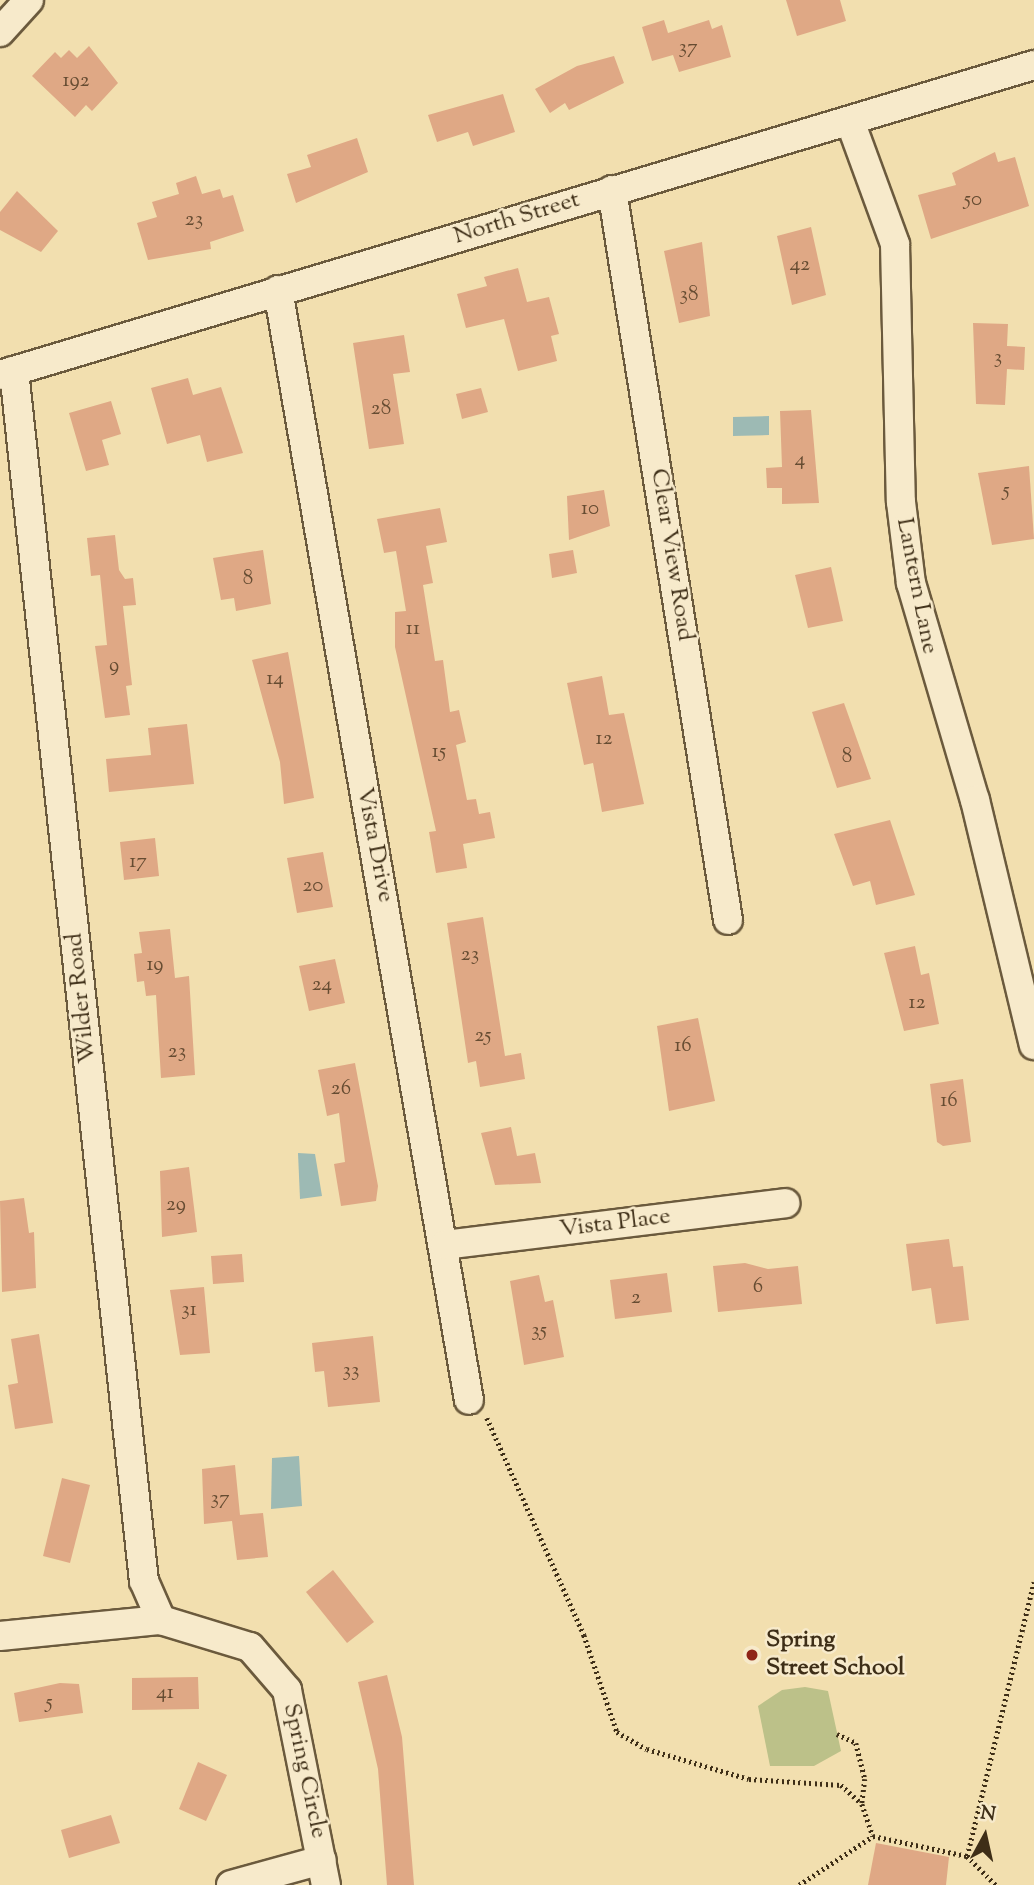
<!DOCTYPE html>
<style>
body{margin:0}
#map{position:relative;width:1034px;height:1885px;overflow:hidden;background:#f2dfaf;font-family:"Sorts Mill Goudy",serif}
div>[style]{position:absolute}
.green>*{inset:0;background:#bcc189}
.water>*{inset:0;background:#9dbab4}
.building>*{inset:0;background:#dfa885}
.path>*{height:4.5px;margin-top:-2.25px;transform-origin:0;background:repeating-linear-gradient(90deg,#3e2e17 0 2px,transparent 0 5.5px)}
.roads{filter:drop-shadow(2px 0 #6b5a3d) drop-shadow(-2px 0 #6b5a3d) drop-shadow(0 2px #6b5a3d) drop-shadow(0 -2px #6b5a3d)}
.minor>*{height:28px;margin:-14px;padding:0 14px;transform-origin:14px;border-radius:14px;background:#f7eacb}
.dots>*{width:19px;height:19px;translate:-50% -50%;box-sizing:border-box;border:4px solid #f7eacb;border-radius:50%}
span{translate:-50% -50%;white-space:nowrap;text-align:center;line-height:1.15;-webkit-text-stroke:5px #f7eacb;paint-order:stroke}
.number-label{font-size:21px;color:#664c32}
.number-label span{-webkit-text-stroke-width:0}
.street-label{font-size:24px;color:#3e2e17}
.poi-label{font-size:24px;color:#3e2e17;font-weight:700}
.left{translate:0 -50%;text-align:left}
.north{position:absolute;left:950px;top:1801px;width:70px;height:70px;-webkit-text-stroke:5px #f7eacb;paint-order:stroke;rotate:8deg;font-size:19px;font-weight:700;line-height:28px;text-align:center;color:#3e2e17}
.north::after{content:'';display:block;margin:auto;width:24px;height:32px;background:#3e2e17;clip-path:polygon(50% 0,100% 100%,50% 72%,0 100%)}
</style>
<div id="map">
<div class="green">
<i style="clip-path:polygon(805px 1687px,828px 1691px,841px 1751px,814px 1766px,770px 1766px,758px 1706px,782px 1690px)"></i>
</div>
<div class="water">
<i style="clip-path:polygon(769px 416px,769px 435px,733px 436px,733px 417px)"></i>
<i style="clip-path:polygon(298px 1153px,315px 1154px,322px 1196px,300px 1199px)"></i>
<i style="clip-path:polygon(299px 1456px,302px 1506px,271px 1509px,272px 1458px)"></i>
</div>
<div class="building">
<i style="clip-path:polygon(786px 0,840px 0,846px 21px,797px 36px)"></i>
<i style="clip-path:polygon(664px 20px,668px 33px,709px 20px,712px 29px,722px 25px,731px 57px,679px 72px,673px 55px,652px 61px,642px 27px)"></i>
<i style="clip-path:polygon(89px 46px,118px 83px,92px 111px,86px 105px,75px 117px,32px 76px,55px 52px,61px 58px,69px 50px,77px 58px)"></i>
<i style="clip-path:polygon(614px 56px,624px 83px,569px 110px,565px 103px,550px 113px,535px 89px,577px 66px)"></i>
<i style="clip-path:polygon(503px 94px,515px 132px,473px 146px,468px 132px,437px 142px,428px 115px)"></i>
<i style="clip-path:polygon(357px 138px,368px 172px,296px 203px,287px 174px,311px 167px,307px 155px)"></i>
<i style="clip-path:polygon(995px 152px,998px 162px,1015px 157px,1029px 206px,931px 239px,918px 195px,956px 185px,952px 173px)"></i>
<i style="clip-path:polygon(196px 176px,202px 194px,220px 189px,223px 198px,233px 195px,244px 231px,210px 242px,211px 249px,148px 260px,137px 223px,157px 217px,152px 202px,179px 194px,176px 183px)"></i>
<i style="clip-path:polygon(17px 191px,58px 231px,41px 252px,0 230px,0 212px)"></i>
<i style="clip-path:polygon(811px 227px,826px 295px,792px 305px,777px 236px)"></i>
<i style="clip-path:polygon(702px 242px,710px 316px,679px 323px,664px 251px)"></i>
<i style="clip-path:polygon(518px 268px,527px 302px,549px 297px,559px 334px,551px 336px,557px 361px,518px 371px,504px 319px,466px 328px,457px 294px,487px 286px,484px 277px)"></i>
<i style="clip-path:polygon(973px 323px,1008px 324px,1007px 346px,1025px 347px,1024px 370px,1007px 369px,1005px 405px,976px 404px)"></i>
<i style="clip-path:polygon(404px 335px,410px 372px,393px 374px,404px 444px,369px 449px,353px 343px)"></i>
<i style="clip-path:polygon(188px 378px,193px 395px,221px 387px,243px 453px,207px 462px,200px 435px,167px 444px,151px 388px)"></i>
<i style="clip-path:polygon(481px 388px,488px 412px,462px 419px,456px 394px)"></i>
<i style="clip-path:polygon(111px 401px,121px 434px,102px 440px,109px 465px,86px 471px,69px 413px)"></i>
<i style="clip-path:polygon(811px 410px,819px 503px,782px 504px,782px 488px,767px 488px,766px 468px,782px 467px,780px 411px)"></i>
<i style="clip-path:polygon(1029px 466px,1034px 539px,992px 545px,978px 473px)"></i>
<i style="clip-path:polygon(604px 490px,610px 526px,569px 540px,567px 496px)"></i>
<i style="clip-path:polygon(440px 508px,447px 542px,426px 546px,433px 583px,423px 585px,435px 661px,443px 660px,450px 712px,459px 710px,466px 742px,456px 745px,467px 800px,476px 799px,479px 814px,490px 812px,495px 838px,463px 844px,467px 868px,436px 873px,429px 832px,436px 831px,395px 647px,395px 612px,406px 611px,396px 551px,384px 553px,377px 519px)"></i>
<i style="clip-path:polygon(115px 535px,119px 570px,125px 579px,133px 578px,136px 605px,123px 606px,132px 685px,126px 686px,130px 715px,105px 718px,95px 646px,107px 645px,100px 575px,91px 576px,87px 538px)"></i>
<i style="clip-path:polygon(263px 550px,271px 604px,236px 611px,234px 598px,221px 600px,213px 558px)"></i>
<i style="clip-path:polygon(573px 550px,577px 573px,552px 578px,549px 554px)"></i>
<i style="clip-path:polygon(831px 567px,843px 621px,808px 628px,795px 575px)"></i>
<i style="clip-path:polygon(288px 652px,314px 798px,284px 804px,280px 762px,252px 660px)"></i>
<i style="clip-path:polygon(602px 676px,609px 715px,624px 713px,644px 804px,602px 812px,593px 763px,584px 765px,567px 683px)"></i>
<i style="clip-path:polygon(844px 703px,871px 779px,837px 788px,812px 712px)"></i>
<i style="clip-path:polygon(187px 724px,194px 784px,109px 792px,106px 759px,151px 755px,148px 728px)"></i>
<i style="clip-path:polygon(890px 820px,915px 895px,876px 905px,870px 881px,853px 886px,834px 834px)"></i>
<i style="clip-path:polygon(155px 838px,159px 876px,124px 880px,120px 842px)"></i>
<i style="clip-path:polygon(323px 852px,333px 907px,297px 913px,287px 858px)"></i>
<i style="clip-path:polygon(483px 917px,505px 1056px,521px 1053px,525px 1079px,480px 1087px,476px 1061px,468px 1063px,447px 923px)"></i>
<i style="clip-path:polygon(170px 929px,175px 978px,189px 976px,195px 1075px,161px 1078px,156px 995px,146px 996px,144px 981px,137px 982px,134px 954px,142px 953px,139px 932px)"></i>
<i style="clip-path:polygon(915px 946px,921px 975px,929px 973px,939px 1024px,904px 1031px,884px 953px)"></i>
<i style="clip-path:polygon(335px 959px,345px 1003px,309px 1011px,299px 966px)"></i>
<i style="clip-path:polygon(698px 1018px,715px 1101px,669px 1111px,657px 1026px)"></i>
<i style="clip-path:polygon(355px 1063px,378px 1186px,376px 1201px,341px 1206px,334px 1164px,345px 1162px,339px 1113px,327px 1116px,318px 1070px)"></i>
<i style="clip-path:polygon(963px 1079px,971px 1142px,943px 1146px,937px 1142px,930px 1084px)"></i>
<i style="clip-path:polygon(511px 1127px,517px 1156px,535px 1153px,541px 1183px,495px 1185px,481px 1133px)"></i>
<i style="clip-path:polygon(189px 1167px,197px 1232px,162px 1237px,160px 1171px)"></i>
<i style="clip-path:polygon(24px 1198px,29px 1233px,34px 1232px,36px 1288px,2px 1292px,0 1201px)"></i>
<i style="clip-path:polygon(949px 1239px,953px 1267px,963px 1266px,969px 1320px,936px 1324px,931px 1288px,912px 1291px,906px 1244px)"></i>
<i style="clip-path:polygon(242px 1254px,244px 1282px,213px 1284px,211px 1256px)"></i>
<i style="clip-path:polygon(745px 1263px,768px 1269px,798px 1266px,802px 1304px,718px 1312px,713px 1266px)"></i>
<i style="clip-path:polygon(667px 1273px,672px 1312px,615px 1319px,610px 1280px)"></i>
<i style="clip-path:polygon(539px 1275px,545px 1302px,553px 1300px,564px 1357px,524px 1365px,510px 1281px)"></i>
<i style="clip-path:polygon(204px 1287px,210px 1353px,180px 1355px,170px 1290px)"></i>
<i style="clip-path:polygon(39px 1334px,53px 1423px,15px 1429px,8px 1385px,18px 1383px,11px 1339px)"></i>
<i style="clip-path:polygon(373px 1336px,380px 1402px,328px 1407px,324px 1371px,315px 1372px,312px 1343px)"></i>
<i style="clip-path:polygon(235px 1465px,240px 1515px,263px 1513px,268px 1557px,237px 1560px,232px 1521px,204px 1524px,202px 1469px)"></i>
<i style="clip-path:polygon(62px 1478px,90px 1485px,70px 1563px,43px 1556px)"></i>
<i style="clip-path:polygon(333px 1570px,374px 1622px,347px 1643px,306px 1592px)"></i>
<i style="clip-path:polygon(387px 1675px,402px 1737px,414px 1885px,387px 1885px,378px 1769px,358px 1682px)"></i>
<i style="clip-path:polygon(198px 1677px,199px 1709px,132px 1710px,132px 1678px)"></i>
<i style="clip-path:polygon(60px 1683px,79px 1684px,83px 1713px,19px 1722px,14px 1693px)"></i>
<i style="clip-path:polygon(198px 1762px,227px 1775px,206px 1821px,179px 1809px)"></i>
<i style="clip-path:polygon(111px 1815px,120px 1843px,69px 1858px,61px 1830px)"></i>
<i style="clip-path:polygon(876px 1843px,949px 1857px,946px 1885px,868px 1885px)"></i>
</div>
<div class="path">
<i style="left:487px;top:1418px;width:238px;rotate:65.9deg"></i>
<i style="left:584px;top:1635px;width:102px;rotate:71.2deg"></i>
<i style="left:617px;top:1732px;width:34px;rotate:30deg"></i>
<i style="left:647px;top:1749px;width:106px;rotate:16.4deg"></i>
<i style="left:749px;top:1779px;width:92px;rotate:3.7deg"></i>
<i style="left:841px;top:1785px;width:28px;rotate:42deg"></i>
<i style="left:862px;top:1804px;width:34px;rotate:71deg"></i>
<i style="left:837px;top:1734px;width:21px;rotate:25deg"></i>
<i style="left:856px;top:1743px;width:37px;rotate:76deg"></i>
<i style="left:865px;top:1779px;width:24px;rotate:97deg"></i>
<i style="left:967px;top:1856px;width:282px;rotate:-76.3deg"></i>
<i style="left:799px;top:1885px;width:89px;rotate:-33.5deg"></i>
<i style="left:873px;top:1836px;width:96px;rotate:12deg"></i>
<i style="left:967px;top:1856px;width:41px;rotate:45deg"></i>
</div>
<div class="roads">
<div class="minor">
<i style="left:0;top:32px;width:43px;rotate:-47.8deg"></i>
<i style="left:850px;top:121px;width:131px;rotate:69.9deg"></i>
<i style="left:895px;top:244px;width:258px;rotate:88.7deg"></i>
<i style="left:901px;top:502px;width:82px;rotate:83deg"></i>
<i style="left:911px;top:583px;width:226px;rotate:73.6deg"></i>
<i style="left:975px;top:800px;width:252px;rotate:76.5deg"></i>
<i style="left:612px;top:190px;width:739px;rotate:80.97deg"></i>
<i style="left:278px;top:290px;width:1126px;rotate:80.24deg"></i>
<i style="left:14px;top:371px;width:1217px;rotate:83.87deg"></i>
<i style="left:144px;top:1581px;width:43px;rotate:66.4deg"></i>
<i style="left:0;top:375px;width:1079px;rotate:-16.69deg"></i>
<i style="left:445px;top:1245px;width:343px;rotate:-7deg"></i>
<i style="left:0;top:1636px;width:162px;rotate:-5.7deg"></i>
<i style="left:161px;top:1620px;width:93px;rotate:16.9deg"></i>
<i style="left:250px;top:1647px;width:57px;rotate:49.3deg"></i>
<i style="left:287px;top:1690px;width:199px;rotate:78.7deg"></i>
<i style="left:231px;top:1885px;width:94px;rotate:-15.4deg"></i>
</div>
</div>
<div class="dots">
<i style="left:752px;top:1655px;background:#8f2418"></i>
</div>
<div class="number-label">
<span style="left:688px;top:48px">37</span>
<span style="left:76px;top:81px">192</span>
<span style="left:973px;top:200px">50</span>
<span style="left:194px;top:220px">23</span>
<span style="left:800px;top:265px">42</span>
<span style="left:689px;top:295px">38</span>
<span style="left:998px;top:358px">3</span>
<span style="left:381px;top:409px">28</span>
<span style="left:800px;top:460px">4</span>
<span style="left:1006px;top:491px">5</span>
<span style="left:590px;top:509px">10</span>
<span style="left:248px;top:579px">8</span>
<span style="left:413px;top:629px">11</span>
<span style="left:114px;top:666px">9</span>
<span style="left:275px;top:679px">14</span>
<span style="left:604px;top:739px">12</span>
<span style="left:439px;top:752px">15</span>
<span style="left:847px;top:757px">8</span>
<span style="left:138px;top:862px">17</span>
<span style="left:313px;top:886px">20</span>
<span style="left:470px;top:955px">23</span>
<span style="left:155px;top:965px">19</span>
<span style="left:322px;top:985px">24</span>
<span style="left:917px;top:1003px">12</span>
<span style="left:483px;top:1036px">25</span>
<span style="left:683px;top:1046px">16</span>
<span style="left:177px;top:1052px">23</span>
<span style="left:341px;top:1089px">26</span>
<span style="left:949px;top:1101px">16</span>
<span style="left:176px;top:1205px">29</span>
<span style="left:758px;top:1287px">6</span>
<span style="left:636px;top:1298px">2</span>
<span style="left:189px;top:1310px">31</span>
<span style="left:539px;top:1331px">35</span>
<span style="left:351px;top:1371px">33</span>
<span style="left:220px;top:1499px">37</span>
<span style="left:165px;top:1693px">41</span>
<span style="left:49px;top:1703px">5</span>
</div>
<div class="street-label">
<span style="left:517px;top:219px;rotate:-17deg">North Street</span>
<span style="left:671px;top:555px;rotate:81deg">Clear View Road</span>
<span style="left:916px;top:586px;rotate:79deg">Lantern Lane</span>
<span style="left:374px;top:845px;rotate:79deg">Vista Drive</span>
<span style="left:82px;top:998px;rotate:-96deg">Wilder Road</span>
<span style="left:615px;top:1224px;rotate:-7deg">Vista Place</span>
<span style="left:304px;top:1771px;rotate:78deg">Spring Circle</span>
</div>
<div class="poi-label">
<span class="left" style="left:766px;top:1655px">Spring<br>Street School</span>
</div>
<div class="north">N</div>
</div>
